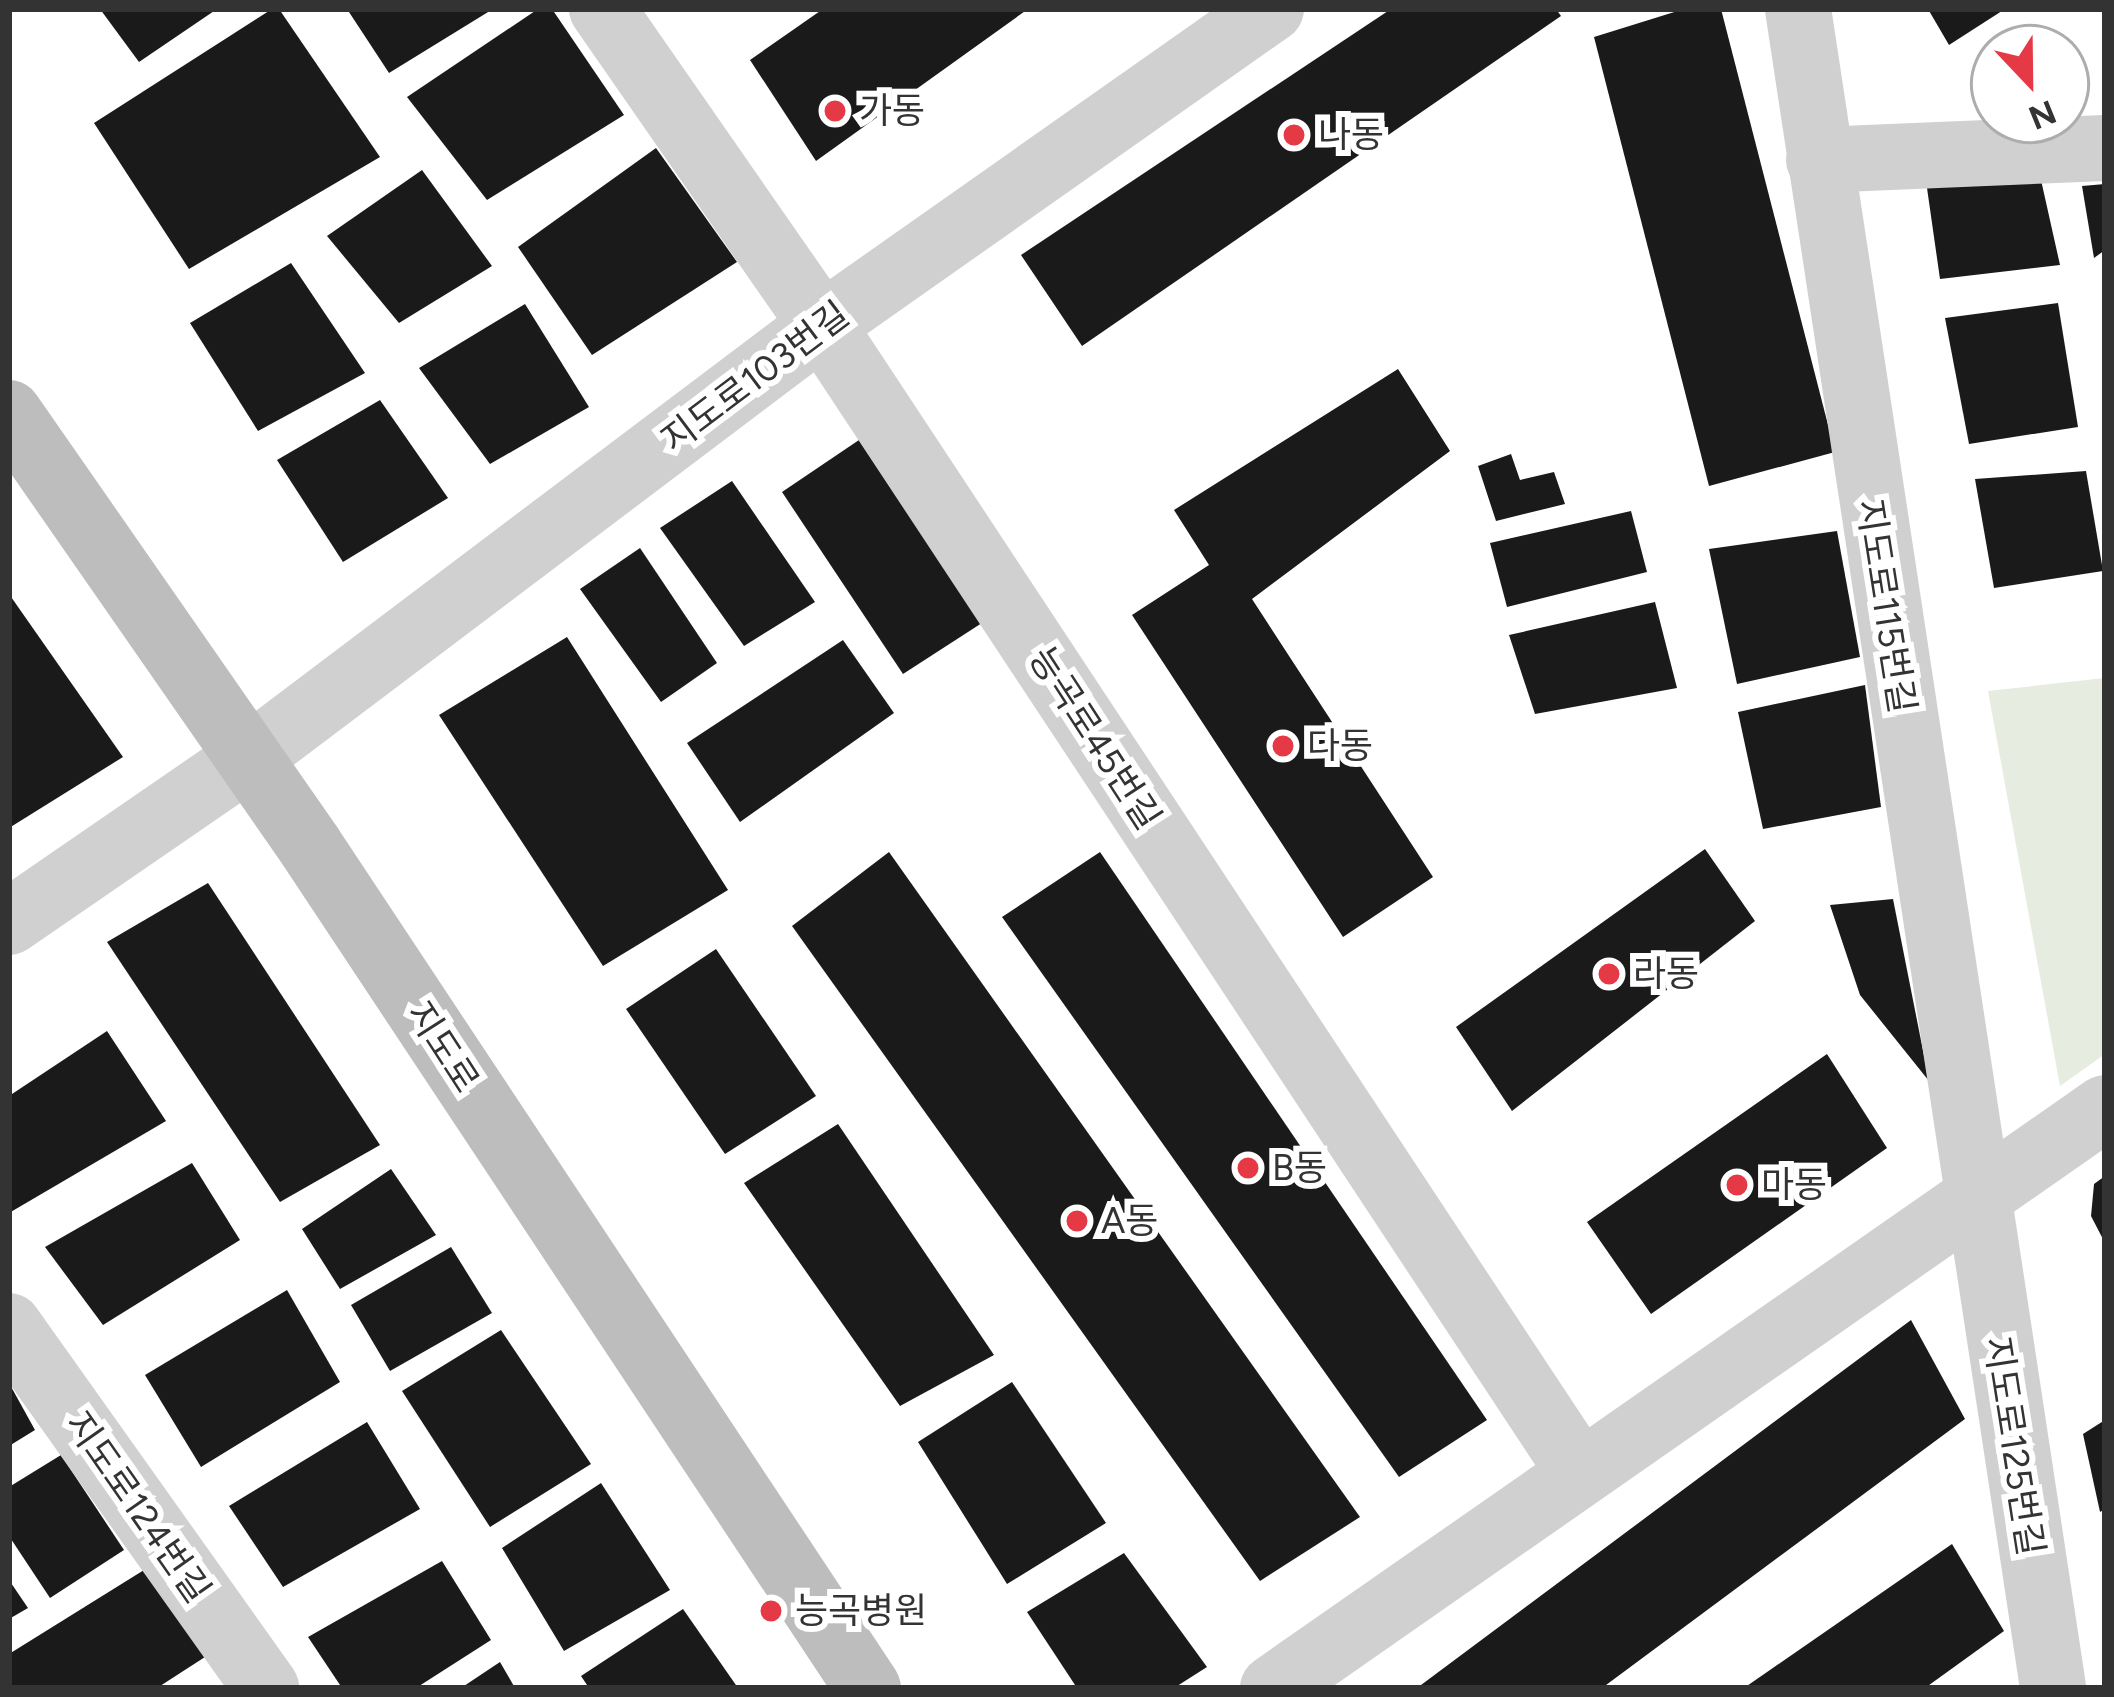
<!DOCTYPE html>
<meta charset="utf-8">
<style>
body{margin:0}
#map{position:relative;width:2114px;height:1697px;overflow:hidden;background:#fff;font-family:Figtree,"Noto Sans KR",sans-serif}
div>[style]{position:absolute}
.green>*{inset:0;background:#e6ecdf}
.building>*{inset:0;background:#1a1a1a}
.minor>*{height:66px;margin:-33px;padding:0 33px;transform-origin:33px;border-radius:33px;background:#d0d0d0}
.secondary>*{height:66px;margin:-33px;padding:0 33px;transform-origin:33px;border-radius:33px;background:#bdbdbd}
.dots>*{width:33px;height:33px;translate:-50% -50%;box-sizing:border-box;border:6px solid #fff;border-radius:50%}
span{translate:-50% -50%;white-space:nowrap;text-align:center;line-height:1.15;-webkit-text-stroke:12px #fff;paint-order:stroke}
.poi-label{font-size:36px;color:#333}
.left{translate:0 -50%;text-align:left}
.street-label{font-size:36px;color:#333}
.frame{position:absolute;inset:0;border:12px solid #333;pointer-events:none}
.north{position:absolute;left:1970px;top:24px;width:120px;height:120px;box-sizing:border-box;background:#fff;border:3px solid #adadad;border-radius:50%;rotate:158deg;font-size:33px;font-weight:700;line-height:48px;text-align:center;color:#333}
.north::after{content:'';display:block;margin:auto;width:42px;height:54px;background:#e63946;clip-path:polygon(50% 0,100% 100%,50% 72%,0 100%)}
</style>
<div id="map">
<div class="green">
<i style="clip-path:polygon(2105px 678px,2105px 1054px,2060px 1086px,1988px 691px)"></i>
</div>
<div class="building">
<i style="clip-path:polygon(100px 9px,217px 9px,139px 62px)"></i>
<i style="clip-path:polygon(272px 9px,279px 9px,380px 157px,189px 269px,94px 123px)"></i>
<i style="clip-path:polygon(347px 9px,493px 9px,389px 73px)"></i>
<i style="clip-path:polygon(538px 9px,552px 9px,624px 115px,487px 200px,407px 97px)"></i>
<i style="clip-path:polygon(823px 9px,1028px 9px,816px 161px,750px 60px)"></i>
<i style="clip-path:polygon(1391px 9px,1556px 9px,1561px 16px,1082px 346px,1021px 255px)"></i>
<i style="clip-path:polygon(1684px 9px,1721px 9px,1835px 452px,1709px 486px,1594px 37px)"></i>
<i style="clip-path:polygon(1928px 9px,2005px 9px,1949px 45px)"></i>
<i style="clip-path:polygon(656px 148px,737px 262px,592px 355px,518px 247px)"></i>
<i style="clip-path:polygon(422px 170px,492px 266px,399px 323px,327px 236px)"></i>
<i style="clip-path:polygon(2041px 180px,2060px 265px,1940px 279px,1927px 188px)"></i>
<i style="clip-path:polygon(2105px 184px,2105px 250px,2094px 258px,2082px 186px)"></i>
<i style="clip-path:polygon(291px 263px,365px 373px,258px 431px,190px 323px)"></i>
<i style="clip-path:polygon(2058px 303px,2078px 427px,1969px 444px,1945px 318px)"></i>
<i style="clip-path:polygon(525px 304px,589px 407px,490px 464px,419px 368px)"></i>
<i style="clip-path:polygon(1398px 369px,1450px 451px,1252px 599px,1433px 877px,1343px 937px,1132px 615px,1209px 565px,1174px 510px)"></i>
<i style="clip-path:polygon(380px 400px,448px 498px,343px 562px,277px 460px)"></i>
<i style="clip-path:polygon(859px 440px,985px 621px,903px 674px,782px 492px)"></i>
<i style="clip-path:polygon(1511px 454px,1520px 480px,1554px 472px,1565px 504px,1496px 521px,1478px 466px)"></i>
<i style="clip-path:polygon(2086px 471px,2103px 571px,1994px 588px,1975px 479px)"></i>
<i style="clip-path:polygon(732px 481px,815px 602px,744px 646px,660px 528px)"></i>
<i style="clip-path:polygon(1631px 511px,1647px 572px,1507px 607px,1490px 543px)"></i>
<i style="clip-path:polygon(1837px 531px,1860px 657px,1737px 684px,1709px 549px)"></i>
<i style="clip-path:polygon(640px 548px,717px 663px,661px 702px,580px 589px)"></i>
<i style="clip-path:polygon(9px 594px,123px 757px,9px 828px)"></i>
<i style="clip-path:polygon(1655px 602px,1677px 688px,1535px 714px,1509px 635px)"></i>
<i style="clip-path:polygon(567px 637px,728px 890px,603px 966px,439px 715px)"></i>
<i style="clip-path:polygon(843px 640px,894px 713px,740px 822px,687px 743px)"></i>
<i style="clip-path:polygon(1865px 685px,1881px 807px,1763px 829px,1738px 712px)"></i>
<i style="clip-path:polygon(1705px 849px,1755px 921px,1512px 1111px,1456px 1027px)"></i>
<i style="clip-path:polygon(889px 852px,1360px 1517px,1260px 1581px,792px 926px)"></i>
<i style="clip-path:polygon(1100px 852px,1487px 1420px,1399px 1477px,1002px 917px)"></i>
<i style="clip-path:polygon(208px 883px,380px 1145px,280px 1202px,107px 942px)"></i>
<i style="clip-path:polygon(1893px 899px,1929px 1081px,1860px 995px,1830px 905px)"></i>
<i style="clip-path:polygon(716px 949px,816px 1096px,725px 1154px,626px 1009px)"></i>
<i style="clip-path:polygon(107px 1031px,166px 1121px,9px 1213px,9px 1096px)"></i>
<i style="clip-path:polygon(1827px 1054px,1887px 1148px,1651px 1314px,1587px 1222px)"></i>
<i style="clip-path:polygon(838px 1124px,994px 1355px,900px 1406px,744px 1183px)"></i>
<i style="clip-path:polygon(192px 1163px,240px 1240px,103px 1325px,45px 1247px)"></i>
<i style="clip-path:polygon(391px 1169px,436px 1235px,340px 1289px,302px 1229px)"></i>
<i style="clip-path:polygon(2105px 1176px,2105px 1243px,2091px 1216px,2094px 1184px)"></i>
<i style="clip-path:polygon(451px 1247px,492px 1313px,390px 1371px,351px 1305px)"></i>
<i style="clip-path:polygon(287px 1290px,340px 1382px,201px 1467px,145px 1375px)"></i>
<i style="clip-path:polygon(1911px 1320px,1965px 1419px,1602px 1688px,1417px 1688px)"></i>
<i style="clip-path:polygon(501px 1330px,591px 1464px,490px 1527px,402px 1391px)"></i>
<i style="clip-path:polygon(1012px 1382px,1106px 1523px,1007px 1584px,918px 1442px)"></i>
<i style="clip-path:polygon(9px 1383px,35px 1430px,9px 1446px)"></i>
<i style="clip-path:polygon(2105px 1420px,2105px 1509px,2100px 1512px,2083px 1434px)"></i>
<i style="clip-path:polygon(367px 1422px,420px 1509px,283px 1587px,229px 1506px)"></i>
<i style="clip-path:polygon(61px 1455px,124px 1550px,50px 1598px,9px 1536px,9px 1487px)"></i>
<i style="clip-path:polygon(601px 1483px,670px 1590px,564px 1651px,502px 1548px)"></i>
<i style="clip-path:polygon(1952px 1544px,2004px 1631px,1925px 1688px,1744px 1688px)"></i>
<i style="clip-path:polygon(1124px 1553px,1207px 1667px,1174px 1688px,1077px 1688px,1027px 1612px)"></i>
<i style="clip-path:polygon(442px 1561px,491px 1640px,416px 1688px,342px 1688px,308px 1637px)"></i>
<i style="clip-path:polygon(144px 1570px,205px 1657px,157px 1688px,9px 1688px,9px 1654px)"></i>
<i style="clip-path:polygon(9px 1580px,28px 1608px,9px 1619px)"></i>
<i style="clip-path:polygon(683px 1609px,738px 1688px,589px 1688px,581px 1676px)"></i>
<i style="clip-path:polygon(500px 1662px,515px 1688px,461px 1688px)"></i>
</div>
<div class="minor">
<i style="left:602px;top:9px;width:385px;rotate:55.2deg"></i>
<i style="left:822px;top:325px;width:1376px;rotate:56.56deg"></i>
<i style="left:1798px;top:9px;width:1698px;rotate:81.36deg"></i>
<i style="left:1819px;top:160px;width:286px;rotate:-2.4deg"></i>
<i style="left:9px;top:922px;width:290px;rotate:-34.5deg"></i>
<i style="left:248px;top:758px;width:719px;rotate:-37.03deg"></i>
<i style="left:822px;top:325px;width:549px;rotate:-35.14deg"></i>
<i style="left:9px;top:1326px;width:444px;rotate:54.6deg"></i>
<i style="left:1273px;top:1688px;width:1014px;rotate:-34.88deg"></i>
</div>
<div class="secondary">
<i style="left:9px;top:413px;width:527px;rotate:55.19deg"></i>
<i style="left:310px;top:846px;width:1010px;rotate:56.47deg"></i>
</div>
<div class="dots">
<i style="left:835px;top:111px;background:#e63946"></i>
<i style="left:1294px;top:135px;background:#e63946"></i>
<i style="left:1283px;top:746px;background:#e63946"></i>
<i style="left:1609px;top:974px;background:#e63946"></i>
<i style="left:1248px;top:1168px;background:#e63946"></i>
<i style="left:1737px;top:1185px;background:#e63946"></i>
<i style="left:1077px;top:1221px;background:#e63946"></i>
<i style="left:771px;top:1611px;background:#e63946"></i>
</div>
<div class="poi-label">
<span class="left" style="left:859px;top:111px">가동</span>
<span class="left" style="left:1318px;top:135px">나동</span>
<span class="left" style="left:1307px;top:746px">다동</span>
<span class="left" style="left:1633px;top:974px">라동</span>
<span class="left" style="left:1272px;top:1168px">B동</span>
<span class="left" style="left:1761px;top:1185px">마동</span>
<span class="left" style="left:1101px;top:1221px">A동</span>
<span class="left" style="left:795px;top:1611px">능곡병원</span>
</div>
<div class="street-label">
<span style="left:755px;top:377px;rotate:-37deg">지도로103번길</span>
<span style="left:1886px;top:606px;rotate:81deg">지도로115번길</span>
<span style="left:1095px;top:738px;rotate:57deg">능곡로45번길</span>
<span style="left:443px;top:1047px;rotate:57deg">지도로</span>
<span style="left:2014px;top:1446px;rotate:81deg">지도로125번길</span>
<span style="left:138px;top:1507px;rotate:55deg">지도로124번길</span>
</div>
<div class="frame"></div>
<div class="north">N</div>
</div>
